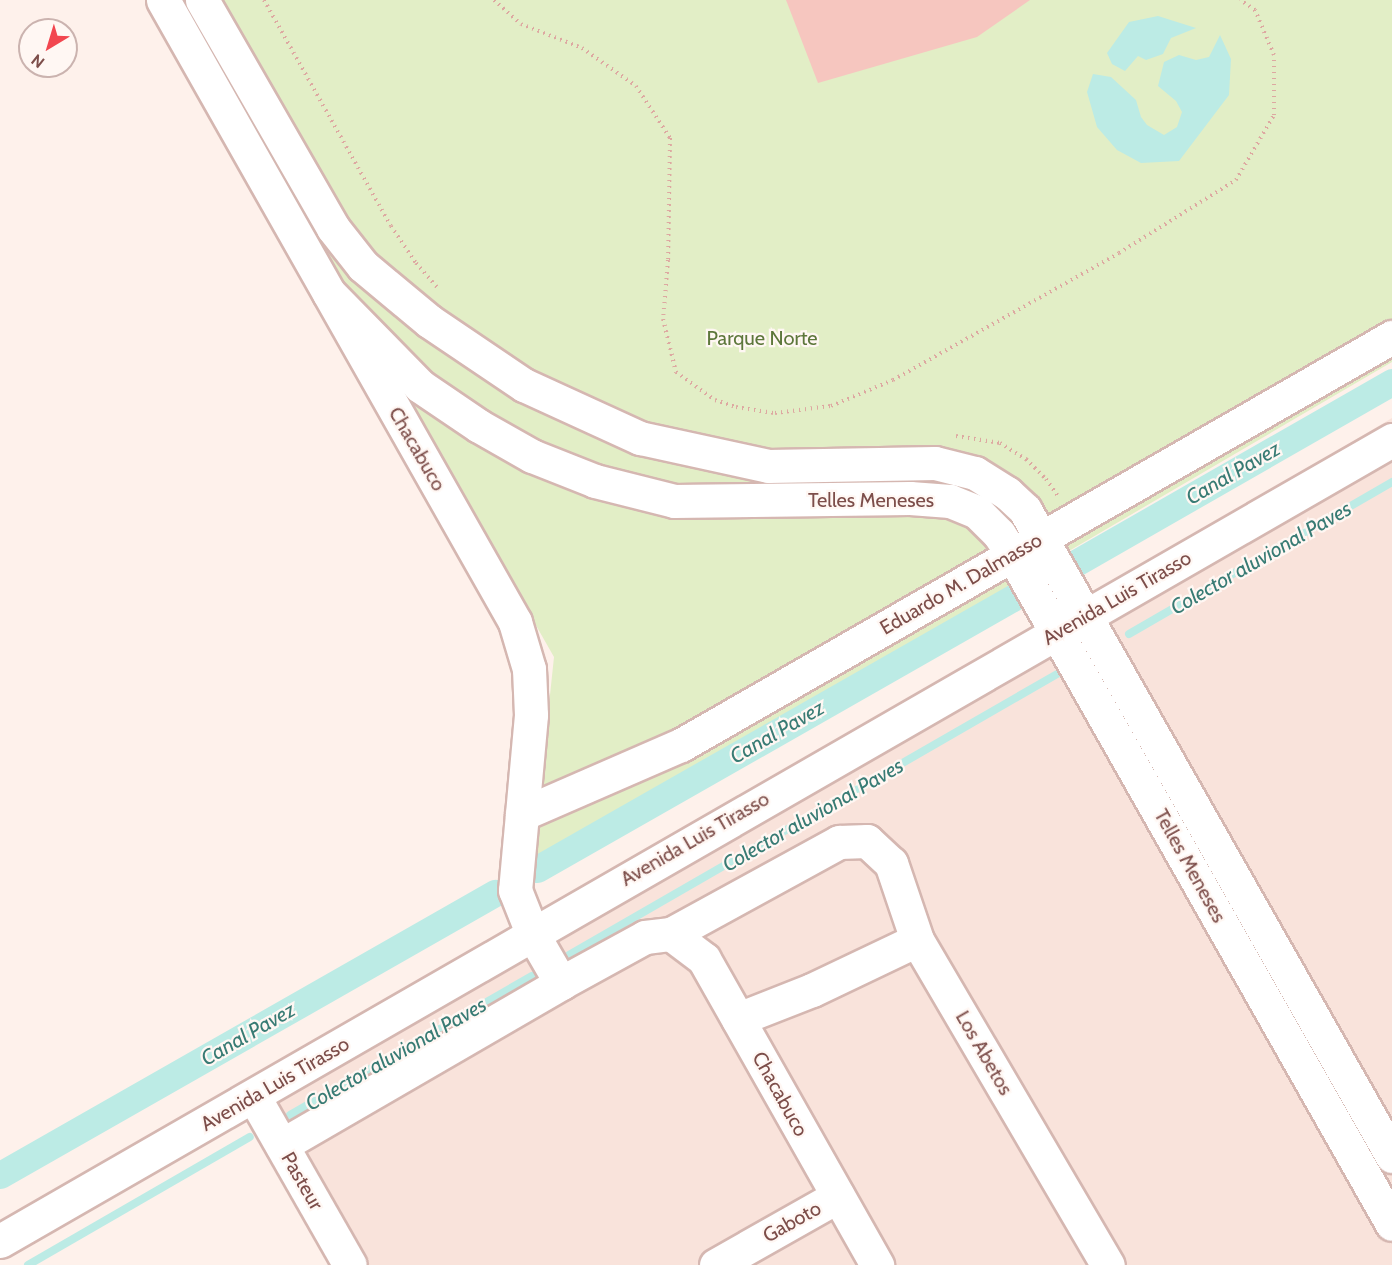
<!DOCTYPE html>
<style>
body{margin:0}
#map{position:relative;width:1392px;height:1265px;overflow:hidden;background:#fef1eb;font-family:Cabin,sans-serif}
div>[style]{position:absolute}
.residential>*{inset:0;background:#f9e3db}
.green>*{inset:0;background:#e2eec6}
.water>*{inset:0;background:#bcebe5}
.stream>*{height:8px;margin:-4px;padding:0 4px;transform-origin:4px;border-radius:4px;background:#bcebe5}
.canal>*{height:27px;margin:-13.5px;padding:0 13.5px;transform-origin:13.5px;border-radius:13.5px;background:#bcebe5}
.building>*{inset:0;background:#f6c6bf}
.path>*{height:4px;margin-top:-2px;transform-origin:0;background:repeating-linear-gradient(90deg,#dda8a1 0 1.5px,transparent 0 6px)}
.roads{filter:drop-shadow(2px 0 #d5b7b1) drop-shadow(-2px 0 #d5b7b1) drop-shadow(0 2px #d5b7b1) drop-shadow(0 -2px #d5b7b1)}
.minor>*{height:33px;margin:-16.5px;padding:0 16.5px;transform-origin:16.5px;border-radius:16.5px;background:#fff}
span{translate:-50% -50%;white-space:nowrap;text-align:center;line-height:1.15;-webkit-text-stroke:4.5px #fff7f3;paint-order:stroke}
.park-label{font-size:20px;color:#5d773b}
.street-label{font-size:20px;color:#7d4e4a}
.water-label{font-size:21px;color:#387b74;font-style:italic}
.north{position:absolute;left:18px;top:18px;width:60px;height:60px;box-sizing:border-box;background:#fff7f3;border:2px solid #cbb3af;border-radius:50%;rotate:218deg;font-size:16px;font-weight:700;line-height:24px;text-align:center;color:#7d4e4a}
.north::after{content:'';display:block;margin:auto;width:21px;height:27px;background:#f2464f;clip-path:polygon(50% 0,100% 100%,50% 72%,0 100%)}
</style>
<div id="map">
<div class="residential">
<i style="clip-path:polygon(1392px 418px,1392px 1265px,349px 1265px,254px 1097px)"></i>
</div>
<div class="green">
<i style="clip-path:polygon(180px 0,1392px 0,1392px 362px,532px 865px,554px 657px)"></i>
</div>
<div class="water">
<i style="clip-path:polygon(1158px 16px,1196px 28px,1171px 38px,1163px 54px,1146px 60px,1138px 56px,1125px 71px,1112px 64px,1107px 53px,1129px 22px)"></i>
<i style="clip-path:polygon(1220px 35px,1231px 59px,1229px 95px,1179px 161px,1141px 163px,1117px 150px,1097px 127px,1087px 92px,1093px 74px,1111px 77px,1136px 100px,1141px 117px,1147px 125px,1164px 135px,1177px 127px,1182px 112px,1176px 101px,1158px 86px,1164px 62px,1179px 55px,1196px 60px,1209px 57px)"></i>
</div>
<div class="stream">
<i style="left:1129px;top:634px;width:304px;rotate:-30deg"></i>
<i style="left:569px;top:955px;width:563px;rotate:-29.93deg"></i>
<i style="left:290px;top:1115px;width:279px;rotate:-29.9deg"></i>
<i style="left:28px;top:1265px;width:256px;rotate:-30deg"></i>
</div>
<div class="canal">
<i style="left:1074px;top:564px;width:366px;rotate:-29.8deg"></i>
<i style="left:537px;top:869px;width:554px;rotate:-29.67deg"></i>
<i style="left:0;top:1175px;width:570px;rotate:-29.67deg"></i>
</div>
<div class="building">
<i style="clip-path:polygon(786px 0,1030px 0,977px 37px,818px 83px)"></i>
</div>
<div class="path">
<i style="left:264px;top:0;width:259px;rotate:60.7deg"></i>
<i style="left:391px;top:226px;width:45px;rotate:56deg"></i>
<i style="left:416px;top:263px;width:35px;rotate:49deg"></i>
<i style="left:494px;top:0;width:36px;rotate:42deg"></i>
<i style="left:521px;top:24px;width:66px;rotate:21.5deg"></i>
<i style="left:582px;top:48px;width:66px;rotate:35.1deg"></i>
<i style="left:636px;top:86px;width:62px;rotate:56.8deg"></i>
<i style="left:670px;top:138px;width:122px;rotate:90.9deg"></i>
<i style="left:668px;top:260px;width:59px;rotate:94.8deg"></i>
<i style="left:663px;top:319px;width:55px;rotate:76.2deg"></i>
<i style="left:676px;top:372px;width:48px;rotate:35.7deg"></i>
<i style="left:715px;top:400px;width:22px;rotate:18deg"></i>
<i style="left:736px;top:407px;width:39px;rotate:9deg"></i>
<i style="left:775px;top:413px;width:56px;rotate:-7.1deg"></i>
<i style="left:831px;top:406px;width:67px;rotate:-22.8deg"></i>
<i style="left:893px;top:380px;width:259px;rotate:-29.3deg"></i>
<i style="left:1119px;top:253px;width:138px;rotate:-32deg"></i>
<i style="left:1236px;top:180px;width:75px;rotate:-59.7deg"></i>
<i style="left:1274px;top:115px;width:60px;rotate:-90deg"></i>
<i style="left:1274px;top:55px;width:49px;rotate:-112.9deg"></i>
<i style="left:1255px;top:10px;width:18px;rotate:-146deg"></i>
<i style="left:956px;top:436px;width:45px;rotate:9deg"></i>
<i style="left:1000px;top:443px;width:31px;rotate:32deg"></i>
<i style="left:1026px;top:459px;width:28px;rotate:45deg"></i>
<i style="left:1046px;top:479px;width:21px;rotate:55deg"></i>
</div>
<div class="roads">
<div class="minor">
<i style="left:163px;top:0;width:715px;rotate:60.49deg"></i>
<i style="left:515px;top:622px;width:49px;rotate:73.4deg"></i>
<i style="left:529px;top:669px;width:46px;rotate:87.5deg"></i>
<i style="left:531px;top:715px;width:176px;rotate:95.2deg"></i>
<i style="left:515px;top:890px;width:46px;rotate:68.4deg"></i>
<i style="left:532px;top:933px;width:58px;rotate:59.9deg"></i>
<i style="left:202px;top:0;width:263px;rotate:60.1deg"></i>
<i style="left:333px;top:228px;width:48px;rotate:51.7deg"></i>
<i style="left:363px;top:266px;width:86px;rotate:39.8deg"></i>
<i style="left:429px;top:321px;width:115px;rotate:34deg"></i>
<i style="left:524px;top:385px;width:128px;rotate:24.6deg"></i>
<i style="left:640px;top:438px;width:131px;rotate:12.3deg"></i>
<i style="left:768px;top:466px;width:167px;rotate:-1deg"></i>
<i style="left:935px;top:463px;width:41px;rotate:14deg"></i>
<i style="left:975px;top:473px;width:38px;rotate:32deg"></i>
<i style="left:1007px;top:493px;width:25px;rotate:43deg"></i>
<i style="left:1025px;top:510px;width:743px;rotate:60.4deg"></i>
<i style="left:329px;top:293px;width:130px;rotate:45.6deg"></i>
<i style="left:420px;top:386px;width:71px;rotate:34.1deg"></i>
<i style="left:479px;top:426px;width:61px;rotate:29.5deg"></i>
<i style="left:532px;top:456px;width:68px;rotate:21.6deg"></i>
<i style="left:595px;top:481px;width:81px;rotate:14.2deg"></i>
<i style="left:674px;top:501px;width:236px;rotate:-0.7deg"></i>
<i style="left:910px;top:498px;width:40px;rotate:4.3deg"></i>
<i style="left:950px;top:501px;width:29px;rotate:22deg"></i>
<i style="left:977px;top:512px;width:31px;rotate:45deg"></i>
<i style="left:999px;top:534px;width:24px;rotate:57deg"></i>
<i style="left:1012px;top:554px;width:770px;rotate:60.44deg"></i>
<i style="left:522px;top:814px;width:173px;rotate:-23.5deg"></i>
<i style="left:681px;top:745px;width:820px;rotate:-29.85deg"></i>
<i style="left:671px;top:934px;width:41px;rotate:37.1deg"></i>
<i style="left:704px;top:959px;width:352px;rotate:60.5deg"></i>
<i style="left:738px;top:1019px;width:79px;rotate:-21.4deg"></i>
<i style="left:812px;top:990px;width:116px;rotate:-25.5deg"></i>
<i style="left:254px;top:1097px;width:193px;rotate:60.3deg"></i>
<i style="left:282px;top:1145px;width:323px;rotate:-30.1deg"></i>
<i style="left:561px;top:983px;width:96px;rotate:-28.7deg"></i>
<i style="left:645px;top:937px;width:26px;rotate:-7deg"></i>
<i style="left:671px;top:934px;width:192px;rotate:-28.7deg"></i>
<i style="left:839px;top:842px;width:28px;rotate:-2deg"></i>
<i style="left:867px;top:841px;width:33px;rotate:43deg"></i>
<i style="left:891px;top:863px;width:81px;rotate:71.3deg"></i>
<i style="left:917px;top:940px;width:377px;rotate:59.6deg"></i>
<i style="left:0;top:1241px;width:1606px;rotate:-29.92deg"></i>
<i style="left:716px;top:1265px;width:140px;rotate:-29.5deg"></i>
</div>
</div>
<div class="park-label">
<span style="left:762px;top:338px">Parque Norte</span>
</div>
<div class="street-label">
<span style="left:417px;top:449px;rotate:60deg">Chacabuco</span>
<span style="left:871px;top:500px">Telles Meneses</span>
<span style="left:961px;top:584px;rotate:-30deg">Eduardo M. Dalmasso</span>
<span style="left:1117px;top:598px;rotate:-30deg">Avenida Luis Tirasso</span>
<span style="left:695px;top:839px;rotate:-30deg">Avenida Luis Tirasso</span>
<span style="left:1190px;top:866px;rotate:61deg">Telles Meneses</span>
<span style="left:984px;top:1053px;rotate:60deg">Los Abetos</span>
<span style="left:275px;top:1084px;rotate:-30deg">Avenida Luis Tirasso</span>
<span style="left:780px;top:1094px;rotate:61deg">Chacabuco</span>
<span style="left:302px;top:1181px;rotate:60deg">Pasteur</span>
<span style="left:792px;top:1222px;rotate:-29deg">Gaboto</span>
</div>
<div class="water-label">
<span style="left:1233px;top:473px;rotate:-30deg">Canal Pavez</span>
<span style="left:1261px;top:558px;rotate:-30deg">Colector aluvional Paves</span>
<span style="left:777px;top:732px;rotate:-30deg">Canal Pavez</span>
<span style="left:813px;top:815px;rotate:-30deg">Colector aluvional Paves</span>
<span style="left:248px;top:1034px;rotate:-30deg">Canal Pavez</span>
<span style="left:396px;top:1054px;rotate:-30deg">Colector aluvional Paves</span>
</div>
<div class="north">N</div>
</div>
